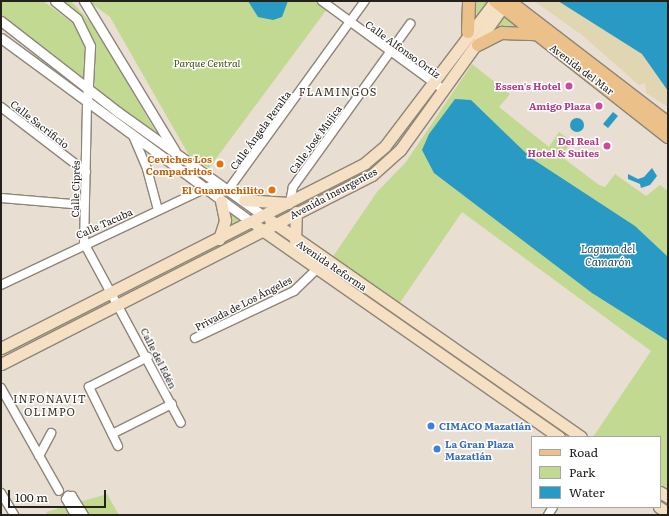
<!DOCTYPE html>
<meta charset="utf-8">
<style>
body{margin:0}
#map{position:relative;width:669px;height:516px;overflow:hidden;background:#e8ded1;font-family:Literata,serif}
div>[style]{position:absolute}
.green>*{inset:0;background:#c2d992}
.sand>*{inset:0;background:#e0d6b1}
.water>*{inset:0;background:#289ac4}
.round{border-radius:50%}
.roads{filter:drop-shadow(1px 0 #8e8579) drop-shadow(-1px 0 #8e8579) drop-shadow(0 1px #8e8579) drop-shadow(0 -1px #8e8579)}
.minor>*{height:8px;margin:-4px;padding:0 4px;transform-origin:4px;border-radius:4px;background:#fff}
.tertiary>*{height:9px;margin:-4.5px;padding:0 4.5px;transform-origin:4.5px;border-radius:4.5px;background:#fff}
.secondary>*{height:11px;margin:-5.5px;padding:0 5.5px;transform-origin:5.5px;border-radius:5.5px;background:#f6e0c4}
.primary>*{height:12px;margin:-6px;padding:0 6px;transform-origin:6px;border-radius:6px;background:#ecc189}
.dots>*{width:11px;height:11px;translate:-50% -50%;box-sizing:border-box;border:2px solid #fff;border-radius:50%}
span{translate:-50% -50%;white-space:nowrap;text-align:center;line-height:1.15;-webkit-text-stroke:3px #fff;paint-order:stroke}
.street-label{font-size:10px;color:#24201c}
.park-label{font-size:10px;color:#3e4e10;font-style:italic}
.hotel-label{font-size:10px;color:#b23c85;font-weight:700}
.right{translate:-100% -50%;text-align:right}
.food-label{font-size:10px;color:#c56008;font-weight:700}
.shop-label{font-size:10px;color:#366cbe;font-weight:700}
.left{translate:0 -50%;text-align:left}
.neighbourhood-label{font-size:11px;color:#3a3228;letter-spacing:1px}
.water-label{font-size:11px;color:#234f62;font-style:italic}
.frame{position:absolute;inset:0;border:2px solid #24201c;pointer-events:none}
.legend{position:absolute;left:531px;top:436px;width:130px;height:72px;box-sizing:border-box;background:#fff;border:1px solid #a7a6a4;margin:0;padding:5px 7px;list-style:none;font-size:12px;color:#24201c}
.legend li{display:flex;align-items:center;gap:8px;height:20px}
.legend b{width:20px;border:1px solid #a7a6a4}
.scale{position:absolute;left:8px;top:490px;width:98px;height:18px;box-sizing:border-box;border:2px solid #24201c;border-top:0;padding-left:5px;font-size:12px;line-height:14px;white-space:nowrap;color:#24201c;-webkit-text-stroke:3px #fff;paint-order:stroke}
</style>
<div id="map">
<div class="green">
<i style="clip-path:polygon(1px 1px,43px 1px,74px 24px,84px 43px,86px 80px,1px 16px)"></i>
<i style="clip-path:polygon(58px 1px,71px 1px,93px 25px,159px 137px,91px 85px,92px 44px)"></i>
<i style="clip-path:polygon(88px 1px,333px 1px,209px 168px,190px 157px,110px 17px)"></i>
<i style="clip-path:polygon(475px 1px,488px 1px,477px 19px)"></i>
<i style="clip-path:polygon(503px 13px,521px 28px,493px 31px)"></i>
<i style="clip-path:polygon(472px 64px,510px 94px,499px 107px,549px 147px,559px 132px,571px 141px,562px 157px,599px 185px,605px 187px,615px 174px,646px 196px,660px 185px,668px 191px,668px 491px,660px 485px,660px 437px,593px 437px,651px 351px,462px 212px,399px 304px,332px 258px,377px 192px,406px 162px)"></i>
<i style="clip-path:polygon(428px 93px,434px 98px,386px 157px,359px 177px,272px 223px,267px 219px,354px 175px,381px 154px)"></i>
<i style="clip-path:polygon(229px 210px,244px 220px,230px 228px,226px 227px)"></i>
<i style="clip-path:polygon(250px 227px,250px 231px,120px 296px,120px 294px)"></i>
<i style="clip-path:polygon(109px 299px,113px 302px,4px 355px,5px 352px)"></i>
<i style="clip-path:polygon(398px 319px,430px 337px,536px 409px,534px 413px)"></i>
<i style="clip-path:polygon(107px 494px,119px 515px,48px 515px,46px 512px)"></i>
</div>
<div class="sand">
<i style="clip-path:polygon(534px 1px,558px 1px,643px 54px,668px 91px,668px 107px,646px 93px,645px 83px,639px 85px,582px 35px)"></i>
</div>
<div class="water">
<i style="clip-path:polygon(248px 1px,288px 1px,282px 17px,273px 20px,258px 17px)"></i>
<i style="clip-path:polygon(558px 1px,668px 1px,668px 91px,642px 54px)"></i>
<i style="clip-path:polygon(455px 99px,471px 100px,531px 158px,635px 226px,667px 256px,668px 341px,592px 293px,434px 173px,422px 150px,429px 134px)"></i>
<i style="clip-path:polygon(613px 112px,618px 116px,608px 128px,603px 124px)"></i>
<i class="round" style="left:570px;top:118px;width:14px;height:14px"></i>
<i style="clip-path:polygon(652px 168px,657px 176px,650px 185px,641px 188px,640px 184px,628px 179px,628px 174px,638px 179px,644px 177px)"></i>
</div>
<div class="roads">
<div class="minor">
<i style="left:322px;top:1px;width:151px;rotate:36.1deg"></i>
<i style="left:87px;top:104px;width:139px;rotate:91.2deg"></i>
<i style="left:84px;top:243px;width:204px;rotate:61.7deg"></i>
<i style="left:1px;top:107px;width:107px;rotate:37.4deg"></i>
<i style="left:134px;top:138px;width:34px;rotate:67deg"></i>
<i style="left:147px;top:169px;width:42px;rotate:75deg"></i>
<i style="left:228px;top:190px;width:233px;rotate:-54.1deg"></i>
<i style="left:1px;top:198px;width:83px;rotate:4.8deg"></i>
<i style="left:290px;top:202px;width:15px;rotate:-79deg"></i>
<i style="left:293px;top:187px;width:201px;rotate:-54.3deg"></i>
<i style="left:1px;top:285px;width:239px;rotate:-25.3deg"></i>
<i style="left:195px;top:338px;width:110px;rotate:-25.4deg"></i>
<i style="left:294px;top:291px;width:32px;rotate:-44deg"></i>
<i style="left:1px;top:388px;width:118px;rotate:60.6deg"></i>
<i style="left:112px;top:434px;width:67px;rotate:-26.6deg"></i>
<i style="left:118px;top:446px;width:66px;rotate:-116.2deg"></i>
<i style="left:89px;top:387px;width:66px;rotate:-27deg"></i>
<i style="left:39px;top:456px;width:26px;rotate:-62deg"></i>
<i style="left:1px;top:493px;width:26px;rotate:59deg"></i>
<i style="left:75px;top:515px;width:18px;rotate:-119deg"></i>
<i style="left:66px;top:499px;width:4px;rotate:-56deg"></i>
<i style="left:68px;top:496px;width:4px"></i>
<i style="left:72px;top:496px;width:22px;rotate:58deg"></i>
<i style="left:548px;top:515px;width:9px;rotate:-58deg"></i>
</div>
<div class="tertiary">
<i style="left:55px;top:1px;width:28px;rotate:39deg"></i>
<i style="left:77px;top:19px;width:30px;rotate:64deg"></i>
<i style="left:90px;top:46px;width:58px;rotate:93deg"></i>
<i style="left:84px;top:1px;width:175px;rotate:58.8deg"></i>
<i style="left:1px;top:21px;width:148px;rotate:37.9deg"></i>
<i style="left:118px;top:112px;width:179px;rotate:35.5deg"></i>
<i style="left:1px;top:38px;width:313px;rotate:36.3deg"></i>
</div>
<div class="secondary">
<i style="left:244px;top:200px;width:44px;rotate:3.9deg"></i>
<i style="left:270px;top:220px;width:379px;rotate:34.9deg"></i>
<i style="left:258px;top:227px;width:367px;rotate:34.9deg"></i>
<i style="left:219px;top:239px;width:20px;rotate:-72deg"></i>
<i style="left:225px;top:220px;width:19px;rotate:-102deg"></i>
<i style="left:295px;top:241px;width:29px;rotate:-88deg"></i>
<i style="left:1px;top:348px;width:408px;rotate:-26.9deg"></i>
<i style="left:365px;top:163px;width:26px;rotate:-40deg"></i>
<i style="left:385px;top:146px;width:182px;rotate:-52.8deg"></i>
<i style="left:1px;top:364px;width:416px;rotate:-27deg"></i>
<i style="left:372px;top:175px;width:38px;rotate:-42deg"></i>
<i style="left:400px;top:150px;width:183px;rotate:-54.3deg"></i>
<i style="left:660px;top:492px;width:9px;rotate:32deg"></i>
<i style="left:659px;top:507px;width:11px;rotate:34deg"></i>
</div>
<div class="primary">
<i style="left:495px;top:1px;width:220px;rotate:38.2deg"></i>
<i style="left:509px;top:1px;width:200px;rotate:37.5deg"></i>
<i style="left:468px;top:32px;width:31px;rotate:-88deg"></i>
<i style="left:478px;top:45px;width:27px;rotate:-27deg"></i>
<i style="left:502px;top:33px;width:35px;rotate:2deg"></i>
</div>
</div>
<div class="dots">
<i style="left:569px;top:86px;background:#d1479c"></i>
<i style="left:599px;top:106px;background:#d1479c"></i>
<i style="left:607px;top:146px;background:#d1479c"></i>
<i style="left:220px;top:164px;background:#e8710a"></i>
<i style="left:272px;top:190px;background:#e8710a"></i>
<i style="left:431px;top:426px;background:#3f7fe0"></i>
<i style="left:437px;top:449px;background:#3f7fe0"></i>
</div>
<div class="street-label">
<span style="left:403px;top:49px;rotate:36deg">Calle Alfonso Ortiz</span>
<span style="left:582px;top:69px;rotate:37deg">Avenida del Mar</span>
<span style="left:40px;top:124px;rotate:38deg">Calle Sacrificio</span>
<span style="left:260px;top:130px;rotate:-54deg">Calle Ángela Peralta</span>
<span style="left:315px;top:139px;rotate:-54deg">Calle José Mujica</span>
<span style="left:75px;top:189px;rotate:-89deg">Calle Ciprés</span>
<span style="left:333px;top:193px;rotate:-28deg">Avenida Insurgentes</span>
<span style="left:104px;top:223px;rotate:-24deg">Calle Tacuba</span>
<span style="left:332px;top:265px;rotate:34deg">Avenida Reforma</span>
<span style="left:243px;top:303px;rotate:-27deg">Privada de Los Ángeles</span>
<span style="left:159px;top:358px;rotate:63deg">Calle del Edén</span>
</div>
<div class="park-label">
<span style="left:207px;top:63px">Parque Central</span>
</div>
<div class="hotel-label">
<span class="right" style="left:561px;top:86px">Essen's Hotel</span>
<span class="right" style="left:591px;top:106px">Amigo Plaza</span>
<span class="right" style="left:599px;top:146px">Del Real<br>Hotel &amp; Suites</span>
</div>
<div class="food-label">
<span class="right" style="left:212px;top:164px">Ceviches Los<br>Compadritos</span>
<span class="right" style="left:264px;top:190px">El Guamuchilito</span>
</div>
<div class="shop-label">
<span class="left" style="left:439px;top:426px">CIMACO Mazatlán</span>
<span class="left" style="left:445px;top:449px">La Gran Plaza<br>Mazatlán</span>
</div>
<div class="neighbourhood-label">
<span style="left:338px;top:91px">FLAMINGOS</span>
<span style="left:50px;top:405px">INFONAVIT<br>OLIMPO</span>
</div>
<div class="water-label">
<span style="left:608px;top:255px">Laguna del<br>Camarón</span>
</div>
<div class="frame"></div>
<ul class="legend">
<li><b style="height:5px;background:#ecc189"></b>Road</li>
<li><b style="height:11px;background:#c2d992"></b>Park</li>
<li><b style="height:11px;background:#289ac4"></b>Water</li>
</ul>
<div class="scale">100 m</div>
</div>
